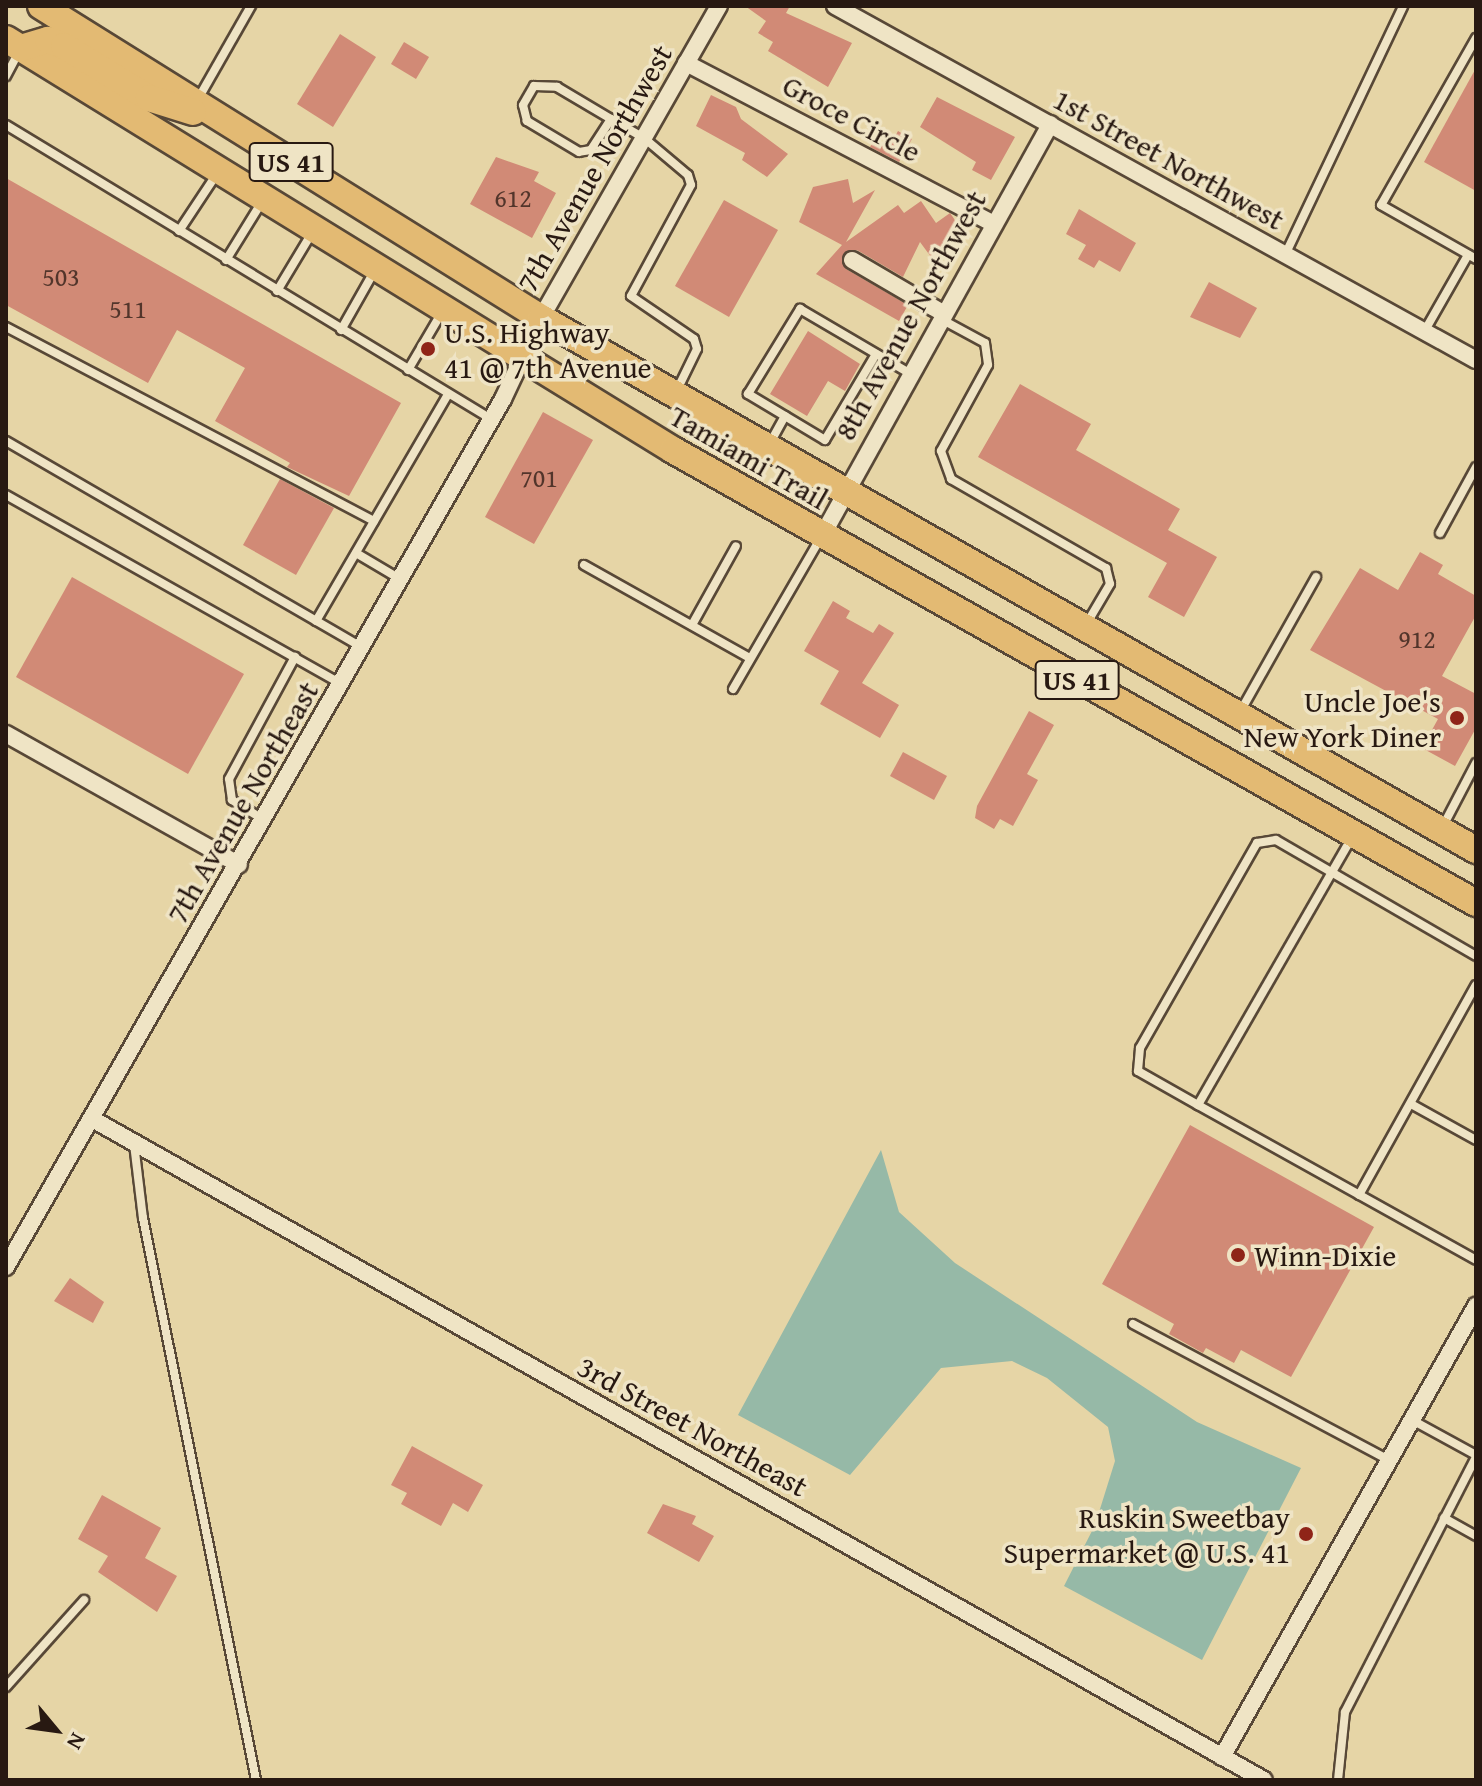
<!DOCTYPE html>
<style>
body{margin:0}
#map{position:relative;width:1482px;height:1786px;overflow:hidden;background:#e6d5a6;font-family:"Gentium Book Plus",serif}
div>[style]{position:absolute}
.water>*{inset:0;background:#96b9a7}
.building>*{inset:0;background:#d18a76}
.roads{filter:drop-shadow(2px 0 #584837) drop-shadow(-2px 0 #584837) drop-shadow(0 2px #584837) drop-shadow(0 -2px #584837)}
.service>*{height:8px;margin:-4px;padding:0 4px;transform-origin:4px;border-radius:4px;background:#efe4c5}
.minor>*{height:16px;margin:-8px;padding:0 8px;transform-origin:8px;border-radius:8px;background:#efe4c5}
.primary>*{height:26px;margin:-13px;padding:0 13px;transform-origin:13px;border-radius:13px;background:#e3ba73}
.dots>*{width:22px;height:22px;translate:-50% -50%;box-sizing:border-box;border:4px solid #efe4c5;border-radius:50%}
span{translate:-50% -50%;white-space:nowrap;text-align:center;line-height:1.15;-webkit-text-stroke:7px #efe4c5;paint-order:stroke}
.number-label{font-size:26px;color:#52352b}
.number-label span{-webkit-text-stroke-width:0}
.shield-label span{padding:2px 6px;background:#efe4c5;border:2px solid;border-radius:6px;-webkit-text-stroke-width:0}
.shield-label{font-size:28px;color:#281912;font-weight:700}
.street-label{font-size:30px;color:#281912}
.poi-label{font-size:30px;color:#281912}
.left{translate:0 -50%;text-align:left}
.right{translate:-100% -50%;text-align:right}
.frame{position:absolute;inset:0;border:8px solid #281912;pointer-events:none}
.north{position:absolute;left:16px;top:1690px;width:80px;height:80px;-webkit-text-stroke:6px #efe4c5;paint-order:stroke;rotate:119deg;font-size:22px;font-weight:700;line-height:32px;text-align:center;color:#281912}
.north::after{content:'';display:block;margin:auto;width:28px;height:36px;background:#281912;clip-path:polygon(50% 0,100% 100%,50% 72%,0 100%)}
</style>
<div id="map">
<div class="water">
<i style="clip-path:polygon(881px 1150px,899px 1212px,955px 1263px,1197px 1422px,1301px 1468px,1202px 1660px,1064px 1586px,1095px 1525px,1115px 1461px,1108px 1427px,1047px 1378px,1012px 1361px,941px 1368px,850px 1475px,738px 1415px)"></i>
</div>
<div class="building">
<i style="clip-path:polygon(745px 6px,790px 6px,786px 13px,852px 43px,828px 87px,768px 51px,773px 42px,758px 33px,766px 21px)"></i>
<i style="clip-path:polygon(340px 34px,376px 57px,333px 127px,297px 104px)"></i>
<i style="clip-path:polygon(404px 42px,429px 57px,416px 79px,391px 64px)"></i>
<i style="clip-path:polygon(1476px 68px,1476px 191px,1424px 162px)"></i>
<i style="clip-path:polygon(711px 95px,736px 107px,741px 119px,788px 154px,767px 177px,742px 160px,745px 153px,696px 126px)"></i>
<i style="clip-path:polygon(937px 97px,1015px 137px,991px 180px,972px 170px,976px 162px,920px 127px)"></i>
<i style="clip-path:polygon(898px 131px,912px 139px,899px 162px,870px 147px,874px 140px,889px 147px)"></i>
<i style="clip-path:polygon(496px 157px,539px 172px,534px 181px,556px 193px,532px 238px,470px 204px)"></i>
<i style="clip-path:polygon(6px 178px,401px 403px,349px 496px,287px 467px,290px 463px,215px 421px,245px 368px,177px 330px,148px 383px,6px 305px)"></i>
<i style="clip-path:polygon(848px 179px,853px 203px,875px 190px,846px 242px,898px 205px,904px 213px,921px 201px,936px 223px,950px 213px,964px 233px,931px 257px,920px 242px,903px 277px,857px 250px,843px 254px,846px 269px,908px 305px,899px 321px,816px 274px,842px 245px,799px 222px,813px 187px)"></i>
<i style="clip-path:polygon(724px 200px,778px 230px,729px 317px,675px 286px)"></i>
<i style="clip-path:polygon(1079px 209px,1136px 243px,1120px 272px,1099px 260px,1094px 268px,1078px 259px,1086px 245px,1066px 234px)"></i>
<i style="clip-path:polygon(1209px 282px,1257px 308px,1240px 338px,1190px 317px)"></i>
<i style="clip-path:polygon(808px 331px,860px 364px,845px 391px,828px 381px,807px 416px,770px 394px)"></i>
<i style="clip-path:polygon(1020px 384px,1091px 424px,1076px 450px,1180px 509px,1168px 530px,1217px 557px,1184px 617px,1148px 597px,1167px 563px,978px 457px)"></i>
<i style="clip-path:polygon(543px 412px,593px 440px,534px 544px,485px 517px)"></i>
<i style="clip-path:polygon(280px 479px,334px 508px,296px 575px,243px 545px)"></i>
<i style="clip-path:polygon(1420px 552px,1443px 565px,1438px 574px,1476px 596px,1476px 615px,1442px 676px,1476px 694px,1476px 728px,1455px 766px,1422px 748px,1438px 719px,1310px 650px,1360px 568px,1398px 590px)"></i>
<i style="clip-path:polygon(72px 577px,244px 674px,188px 774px,16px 677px)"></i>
<i style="clip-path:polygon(833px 601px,850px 611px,846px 618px,873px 633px,879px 624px,894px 633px,862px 683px,899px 705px,880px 738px,820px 704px,839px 671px,804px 651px)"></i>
<i style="clip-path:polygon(1029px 711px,1054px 725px,1027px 774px,1038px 780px,1013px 826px,1000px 819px,994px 829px,975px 818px,977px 806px)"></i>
<i style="clip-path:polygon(903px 752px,947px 776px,934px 800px,890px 776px)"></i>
<i style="clip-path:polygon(1190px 1125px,1374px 1227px,1291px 1377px,1241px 1350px,1234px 1363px,1206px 1348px,1203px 1353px,1169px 1334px,1174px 1324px,1102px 1284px)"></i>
<i style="clip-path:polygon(70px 1278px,104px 1302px,93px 1323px,54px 1301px)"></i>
<i style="clip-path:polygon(412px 1446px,483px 1485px,468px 1512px,453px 1503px,441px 1526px,401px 1504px,407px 1493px,391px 1485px)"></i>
<i style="clip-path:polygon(102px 1495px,161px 1528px,145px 1558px,177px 1576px,157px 1612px,98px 1572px,108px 1556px,78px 1539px)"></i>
<i style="clip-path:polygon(663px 1504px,696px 1516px,692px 1524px,714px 1536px,699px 1562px,647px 1533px)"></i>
</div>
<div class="roads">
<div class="service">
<i style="left:1476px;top:38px;width:192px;rotate:119.6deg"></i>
<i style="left:1381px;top:205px;width:109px;rotate:29.6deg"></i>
<i style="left:6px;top:76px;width:27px;rotate:-62deg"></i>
<i style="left:198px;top:99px;width:107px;rotate:-60.3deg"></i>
<i style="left:611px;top:119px;width:37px;rotate:123deg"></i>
<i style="left:591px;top:150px;width:12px;rotate:171deg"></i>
<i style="left:579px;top:152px;width:61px;rotate:-149.2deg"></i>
<i style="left:527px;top:121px;width:16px;rotate:-104deg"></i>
<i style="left:523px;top:105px;width:22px;rotate:-60deg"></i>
<i style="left:534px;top:86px;width:23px;rotate:2deg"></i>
<i style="left:557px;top:87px;width:63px;rotate:30.7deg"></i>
<i style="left:611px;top:119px;width:38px;rotate:30deg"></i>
<i style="left:644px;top:138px;width:57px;rotate:40.1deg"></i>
<i style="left:688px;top:175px;width:10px;rotate:73deg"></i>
<i style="left:691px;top:185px;width:126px;rotate:118.4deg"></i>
<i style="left:631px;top:296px;width:76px;rotate:34.3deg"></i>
<i style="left:694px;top:339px;width:10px;rotate:73deg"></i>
<i style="left:697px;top:349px;width:48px;rotate:116deg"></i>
<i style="left:6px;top:125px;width:567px;rotate:31.22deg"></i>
<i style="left:179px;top:231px;width:67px;rotate:-56.5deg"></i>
<i style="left:1285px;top:255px;width:276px;rotate:-64.6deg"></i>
<i style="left:226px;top:260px;width:70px;rotate:-58.3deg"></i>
<i style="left:277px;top:291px;width:70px;rotate:-59deg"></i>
<i style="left:939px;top:318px;width:52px;rotate:28.5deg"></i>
<i style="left:985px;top:343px;width:22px;rotate:82deg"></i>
<i style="left:988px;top:365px;width:98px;rotate:118.7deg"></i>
<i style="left:941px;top:451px;width:30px;rotate:70deg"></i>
<i style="left:951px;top:479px;width:179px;rotate:29.9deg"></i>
<i style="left:1106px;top:568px;width:16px;rotate:76deg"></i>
<i style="left:1110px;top:584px;width:45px;rotate:120.5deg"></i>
<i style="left:6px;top:327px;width:416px;rotate:27.8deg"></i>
<i style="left:341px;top:330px;width:69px;rotate:-60.5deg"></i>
<i style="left:1424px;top:332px;width:89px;rotate:-60.3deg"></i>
<i style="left:876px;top:354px;width:100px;rotate:120.7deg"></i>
<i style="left:825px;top:440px;width:90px;rotate:-149.1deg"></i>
<i style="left:748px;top:394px;width:100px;rotate:-58.5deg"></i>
<i style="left:800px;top:309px;width:126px;rotate:30.4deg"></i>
<i style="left:408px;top:370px;width:67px;rotate:-59.6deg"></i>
<i style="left:6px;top:441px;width:410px;rotate:30.1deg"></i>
<i style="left:770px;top:443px;width:31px;rotate:-61deg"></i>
<i style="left:6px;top:495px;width:383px;rotate:29.4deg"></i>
<i style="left:1440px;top:533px;width:75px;rotate:-61.4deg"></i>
<i style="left:356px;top:553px;width:51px;rotate:30.6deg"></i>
<i style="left:584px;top:565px;width:190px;rotate:29.3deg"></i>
<i style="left:316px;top:621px;width:263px;rotate:-59.8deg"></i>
<i style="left:692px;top:625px;width:90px;rotate:-60.9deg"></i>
<i style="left:733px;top:689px;width:176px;rotate:-59.9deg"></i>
<i style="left:1240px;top:712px;width:155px;rotate:-60.6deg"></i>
<i style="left:264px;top:820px;width:38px;rotate:-148deg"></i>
<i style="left:232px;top:800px;width:21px;rotate:-98deg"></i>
<i style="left:229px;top:779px;width:139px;rotate:-61.6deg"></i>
<i style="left:1443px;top:826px;width:71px;rotate:-62.4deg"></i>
<i style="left:1351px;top:839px;width:307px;rotate:119.9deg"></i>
<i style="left:1198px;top:1105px;width:318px;rotate:29.1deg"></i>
<i style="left:1411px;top:1104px;width:74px;rotate:29deg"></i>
<i style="left:1198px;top:1105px;width:69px;rotate:-150.5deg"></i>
<i style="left:1138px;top:1071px;width:23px;rotate:-85deg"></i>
<i style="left:1140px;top:1048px;width:236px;rotate:-60.3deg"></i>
<i style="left:1257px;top:843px;width:19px;rotate:-9deg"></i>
<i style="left:1276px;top:840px;width:231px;rotate:30.1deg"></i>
<i style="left:134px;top:1144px;width:75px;rotate:83.1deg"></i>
<i style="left:143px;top:1218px;width:573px;rotate:78.63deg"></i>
<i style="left:1359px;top:1195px;width:240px;rotate:-60.9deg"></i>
<i style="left:1133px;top:1324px;width:290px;rotate:28deg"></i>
<i style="left:1412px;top:1420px;width:73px;rotate:28.7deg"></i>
<i style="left:1444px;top:1518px;width:37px;rotate:29deg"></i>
<i style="left:6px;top:1687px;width:117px;rotate:-48.1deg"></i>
<i style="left:1338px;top:1780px;width:68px;rotate:-84.1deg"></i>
<i style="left:1345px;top:1712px;width:287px;rotate:-62.8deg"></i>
</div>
<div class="minor">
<i style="left:835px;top:6px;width:732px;rotate:28.91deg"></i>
<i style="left:686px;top:63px;width:345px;rotate:27.6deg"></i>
<i style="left:852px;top:260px;width:103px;rotate:30.3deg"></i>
<i style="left:822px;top:536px;width:471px;rotate:-61deg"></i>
<i style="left:6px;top:734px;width:267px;rotate:29.3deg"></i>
<i style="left:94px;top:1120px;width:1343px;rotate:29.43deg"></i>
<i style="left:6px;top:1267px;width:1000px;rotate:-60.21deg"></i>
<i style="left:503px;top:399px;width:89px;rotate:-64.9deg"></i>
<i style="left:541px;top:318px;width:359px;rotate:-60.3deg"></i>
<i style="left:1222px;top:1757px;width:518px;rotate:-60.61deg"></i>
</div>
<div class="primary">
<i style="left:41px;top:6px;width:589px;rotate:31.96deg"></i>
<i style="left:541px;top:318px;width:1076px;rotate:29.64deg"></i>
<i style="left:6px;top:39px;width:783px;rotate:31.64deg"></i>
<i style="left:673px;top:450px;width:922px;rotate:29.43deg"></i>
<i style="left:21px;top:48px;width:28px;rotate:-17deg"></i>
<i style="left:48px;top:40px;width:17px;rotate:21deg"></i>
<i style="left:64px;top:46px;width:100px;rotate:31.5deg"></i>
<i style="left:149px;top:98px;width:46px;rotate:17.7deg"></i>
</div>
</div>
<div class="dots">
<i style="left:428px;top:349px;background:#8f2418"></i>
<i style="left:1457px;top:718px;background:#8f2418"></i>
<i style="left:1238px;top:1255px;background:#8f2418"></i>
<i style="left:1306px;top:1534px;background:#8f2418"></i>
</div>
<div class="number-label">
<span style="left:513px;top:198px">612</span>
<span style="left:61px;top:277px">503</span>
<span style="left:128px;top:309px">511</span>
<span style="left:539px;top:478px">701</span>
<span style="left:1417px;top:639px">912</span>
</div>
<div class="shield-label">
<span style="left:291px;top:162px">US 41</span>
<span style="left:1077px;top:680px">US 41</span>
</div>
<div class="street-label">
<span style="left:852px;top:118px;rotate:28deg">Groce Circle</span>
<span style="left:1169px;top:159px;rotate:29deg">1st Street Northwest</span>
<span style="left:594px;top:168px;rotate:-60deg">7th Avenue Northwest</span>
<span style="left:910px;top:315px;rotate:-61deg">8th Avenue Northwest</span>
<span style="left:749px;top:457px;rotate:30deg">Tamiami Trail</span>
<span style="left:242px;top:802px;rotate:-60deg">7th Avenue Northeast</span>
<span style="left:693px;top:1426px;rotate:29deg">3rd Street Northeast</span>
</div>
<div class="poi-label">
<span class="left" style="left:444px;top:349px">U.S. Highway<br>41 @ 7th Avenue</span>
<span class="right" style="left:1441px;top:718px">Uncle Joe's<br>New York Diner</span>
<span class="left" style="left:1254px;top:1255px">Winn-Dixie</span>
<span class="right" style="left:1290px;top:1534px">Ruskin Sweetbay<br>Supermarket @ U.S. 41</span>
</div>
<div class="frame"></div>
<div class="north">N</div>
</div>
